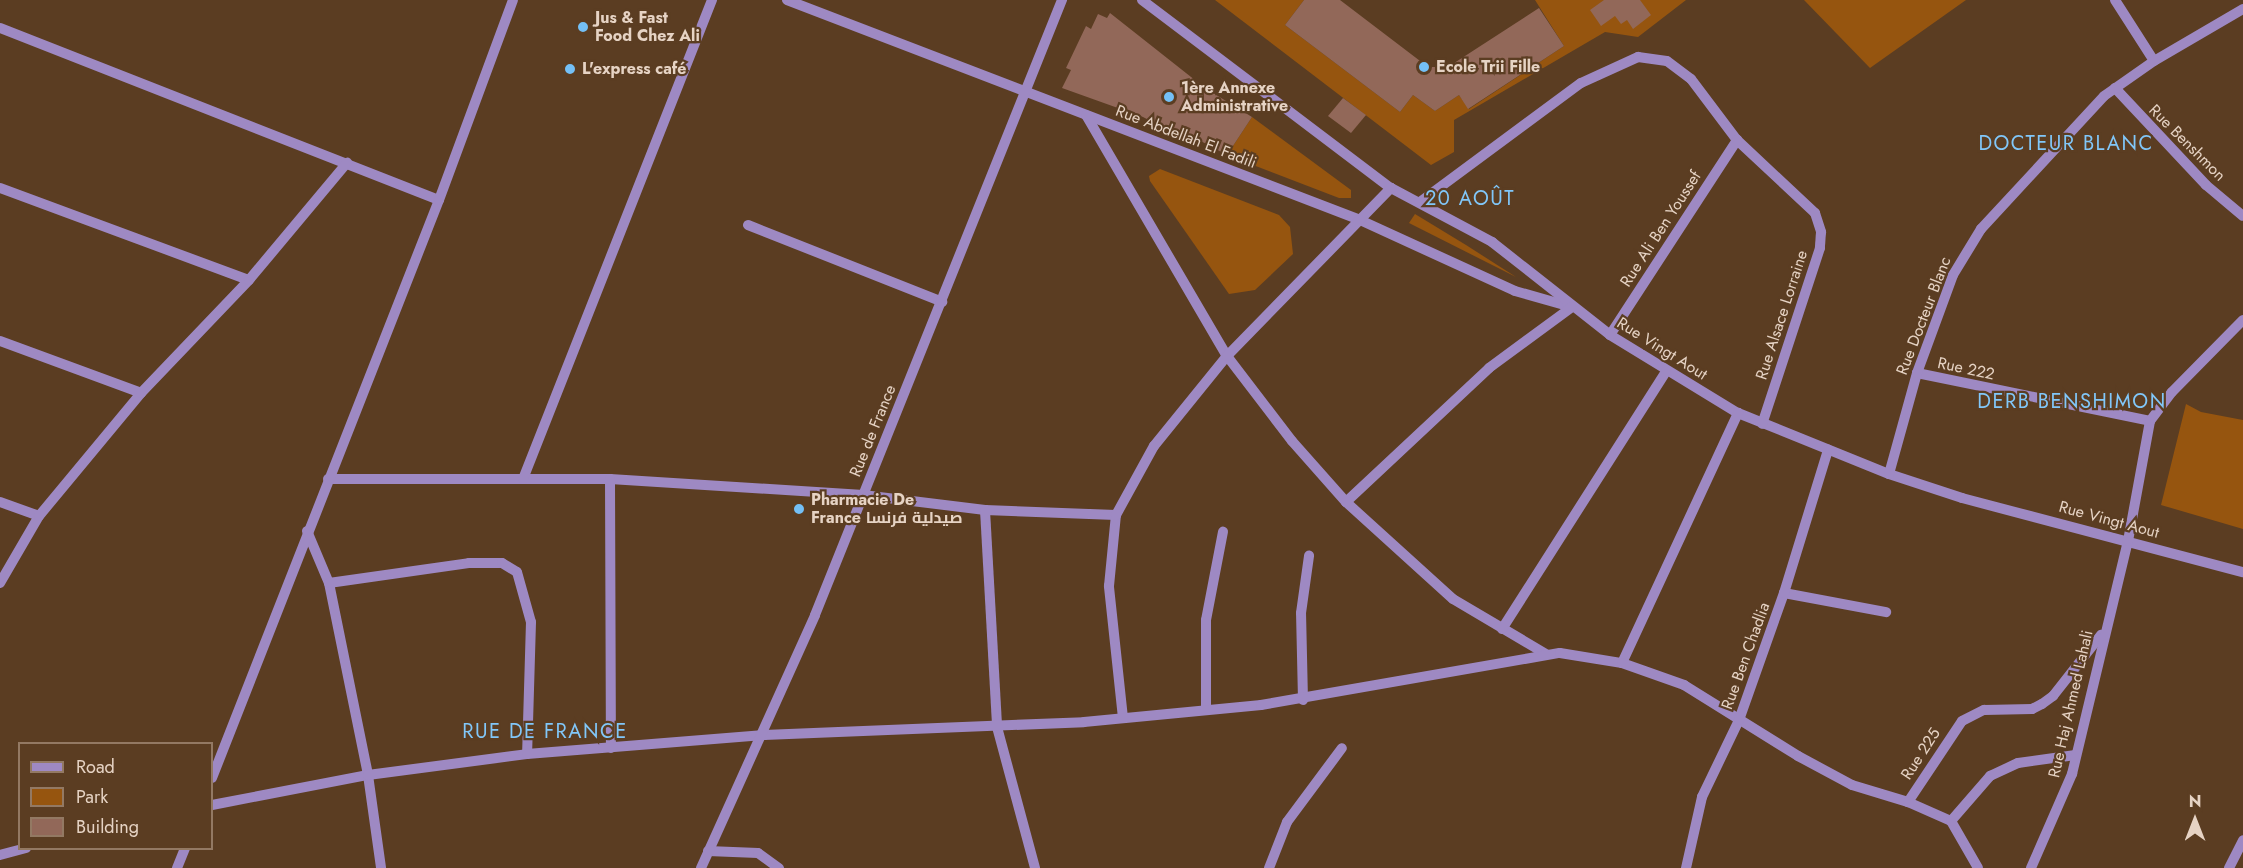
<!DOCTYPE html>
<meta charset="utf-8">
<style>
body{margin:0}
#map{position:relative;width:2243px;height:868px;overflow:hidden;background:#5b3d22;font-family:Jost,Cairo,sans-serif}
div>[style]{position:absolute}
.green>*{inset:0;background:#96550f}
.building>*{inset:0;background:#926859}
.minor>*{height:10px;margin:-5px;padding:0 5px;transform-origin:5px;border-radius:5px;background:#9e89c3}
.dots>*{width:16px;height:16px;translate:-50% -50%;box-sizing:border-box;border:3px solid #5b3d22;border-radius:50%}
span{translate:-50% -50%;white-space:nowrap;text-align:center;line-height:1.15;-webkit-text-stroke:4.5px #5b3d22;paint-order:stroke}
.poi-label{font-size:16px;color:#e6d3c4;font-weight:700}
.left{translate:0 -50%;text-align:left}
.street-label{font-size:16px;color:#e6d3c4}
.quarter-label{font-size:20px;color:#81c7f9;letter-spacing:1.5px}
.legend{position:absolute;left:18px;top:742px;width:195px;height:108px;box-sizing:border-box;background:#5b3d22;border:2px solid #937963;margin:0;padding:8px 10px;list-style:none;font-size:18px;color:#e6d3c4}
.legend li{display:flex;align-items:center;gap:12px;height:30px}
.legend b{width:30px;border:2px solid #937963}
.north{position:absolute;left:2165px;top:790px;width:60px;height:60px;-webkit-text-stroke:4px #5b3d22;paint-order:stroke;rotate:0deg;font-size:16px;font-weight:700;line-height:24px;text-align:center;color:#e6d3c4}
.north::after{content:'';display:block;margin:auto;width:21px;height:27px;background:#e6d3c4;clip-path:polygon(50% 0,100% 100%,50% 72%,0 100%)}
</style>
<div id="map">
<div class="green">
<i style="clip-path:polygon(1215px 0,1304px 0,1285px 25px,1400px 112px,1413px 95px,1435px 111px,1459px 95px,1469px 109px,1564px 46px,1535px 0,1686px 0,1638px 37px,1605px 32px,1454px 120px,1454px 152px,1431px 165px)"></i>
<i style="clip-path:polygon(1804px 0,1966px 0,1870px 68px)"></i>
<i style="clip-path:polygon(1252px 117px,1351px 190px,1351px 198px,1339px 198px,1227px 155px)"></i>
<i style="clip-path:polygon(1160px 169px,1279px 215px,1290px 227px,1293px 254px,1255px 290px,1229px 294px,1150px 181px,1149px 176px)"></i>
<i style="clip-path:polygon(1415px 214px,1466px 245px,1516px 277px,1409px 223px)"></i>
<i style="clip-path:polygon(2186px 404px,2201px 412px,2243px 420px,2243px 529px,2161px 505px)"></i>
</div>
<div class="building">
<i style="clip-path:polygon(1304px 0,1340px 0,1428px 67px,1448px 67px,1539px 8px,1564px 46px,1468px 109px,1459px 95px,1435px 111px,1413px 95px,1400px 112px,1285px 25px)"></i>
<i style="clip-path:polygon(1604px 0,1640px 0,1651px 15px,1633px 29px,1627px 20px,1621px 24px,1615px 16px,1601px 26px,1590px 10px)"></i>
<i style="clip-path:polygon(1110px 13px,1205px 88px,1252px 117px,1227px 155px,1180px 130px,1177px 135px,1143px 117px,1062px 88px,1071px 70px,1066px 68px,1086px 26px,1091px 29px,1098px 14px,1107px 18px)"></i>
<i style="clip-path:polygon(1343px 98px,1366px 115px,1351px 133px,1328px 116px)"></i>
</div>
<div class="minor">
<i style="left:787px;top:0;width:614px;rotate:21deg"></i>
<i style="left:1360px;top:220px;width:170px;rotate:24.6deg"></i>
<i style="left:1515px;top:291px;width:55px;rotate:15.8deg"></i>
<i style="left:1142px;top:0;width:312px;rotate:37.1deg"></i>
<i style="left:1391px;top:188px;width:115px;rotate:28.1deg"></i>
<i style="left:1492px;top:242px;width:150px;rotate:38.2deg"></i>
<i style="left:1610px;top:335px;width:150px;rotate:31.4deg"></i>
<i style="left:1738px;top:413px;width:163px;rotate:22deg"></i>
<i style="left:1889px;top:474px;width:77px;rotate:18.2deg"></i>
<i style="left:1962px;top:498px;width:291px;rotate:14.8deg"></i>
<i style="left:2115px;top:0;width:72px;rotate:57.4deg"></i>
<i style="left:0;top:28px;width:471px;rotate:21.4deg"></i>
<i style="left:2115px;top:88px;width:133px;rotate:46.8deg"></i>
<i style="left:2206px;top:185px;width:48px;rotate:40deg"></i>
<i style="left:1086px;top:115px;width:279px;rotate:59.7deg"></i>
<i style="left:1227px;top:356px;width:107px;rotate:52.6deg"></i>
<i style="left:1292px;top:441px;width:81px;rotate:48.5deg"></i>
<i style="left:1346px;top:502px;width:144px;rotate:42.2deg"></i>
<i style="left:1453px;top:599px;width:108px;rotate:30.6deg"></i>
<i style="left:0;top:188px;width:265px;rotate:20.3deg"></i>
<i style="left:1420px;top:202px;width:200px;rotate:-36.5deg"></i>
<i style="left:1581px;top:83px;width:63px;rotate:-24.5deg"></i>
<i style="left:1638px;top:57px;width:29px;rotate:8deg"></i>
<i style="left:1667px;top:61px;width:30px;rotate:37deg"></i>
<i style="left:1691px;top:79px;width:76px;rotate:53deg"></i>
<i style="left:1737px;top:140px;width:107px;rotate:43.1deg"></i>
<i style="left:1815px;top:213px;width:20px;rotate:72deg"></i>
<i style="left:1821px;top:232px;width:16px;rotate:94deg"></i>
<i style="left:1820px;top:248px;width:185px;rotate:108.2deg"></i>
<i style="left:748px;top:225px;width:209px;rotate:21.6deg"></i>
<i style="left:1610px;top:335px;width:233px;rotate:-56.9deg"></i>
<i style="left:0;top:341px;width:150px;rotate:20.2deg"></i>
<i style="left:1917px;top:373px;width:238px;rotate:11.6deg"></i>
<i style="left:1889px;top:474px;width:105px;rotate:-74.5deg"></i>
<i style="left:1917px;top:373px;width:104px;rotate:-69.8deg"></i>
<i style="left:1953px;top:275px;width:54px;rotate:-58.7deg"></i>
<i style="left:1981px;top:229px;width:181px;rotate:-47.2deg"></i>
<i style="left:2104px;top:96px;width:61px;rotate:-35deg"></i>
<i style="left:2154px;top:61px;width:103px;rotate:-30.3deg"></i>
<i style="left:328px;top:479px;width:282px"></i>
<i style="left:610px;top:479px;width:254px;rotate:3.6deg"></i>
<i style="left:863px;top:495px;width:123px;rotate:7deg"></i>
<i style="left:985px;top:510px;width:131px;rotate:2.2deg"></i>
<i style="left:523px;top:479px;width:515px;rotate:-68.47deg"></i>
<i style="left:610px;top:479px;width:269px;rotate:89.8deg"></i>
<i style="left:0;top:502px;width:41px;rotate:19.7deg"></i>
<i style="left:1346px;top:502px;width:196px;rotate:-43.1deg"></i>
<i style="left:1489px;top:368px;width:103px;rotate:-36.3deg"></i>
<i style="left:985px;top:510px;width:217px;rotate:86.8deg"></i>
<i style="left:997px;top:727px;width:146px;rotate:74.9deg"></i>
<i style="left:307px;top:531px;width:56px;rotate:67.1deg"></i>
<i style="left:329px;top:583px;width:196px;rotate:78.5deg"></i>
<i style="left:368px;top:775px;width:94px;rotate:82deg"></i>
<i style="left:0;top:583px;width:78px;rotate:-59.8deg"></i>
<i style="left:39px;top:516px;width:160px;rotate:-50.3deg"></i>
<i style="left:141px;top:393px;width:156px;rotate:-46.3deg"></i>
<i style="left:249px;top:280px;width:153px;rotate:-50.1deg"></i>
<i style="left:329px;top:583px;width:141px;rotate:-8.1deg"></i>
<i style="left:469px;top:563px;width:33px"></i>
<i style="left:502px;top:563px;width:17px;rotate:31deg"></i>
<i style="left:517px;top:572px;width:52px;rotate:74.4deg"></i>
<i style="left:531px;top:622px;width:132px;rotate:91.7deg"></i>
<i style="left:1784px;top:593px;width:104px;rotate:10.6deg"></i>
<i style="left:1502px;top:629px;width:305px;rotate:-57.5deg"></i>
<i style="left:1622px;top:663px;width:276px;rotate:-65.1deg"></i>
<i style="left:1303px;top:700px;width:87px;rotate:-91.3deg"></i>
<i style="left:1301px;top:613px;width:58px;rotate:-82deg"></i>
<i style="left:1206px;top:709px;width:89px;rotate:-90deg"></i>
<i style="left:1206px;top:620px;width:90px;rotate:-79.1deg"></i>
<i style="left:1123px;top:718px;width:133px;rotate:-96.1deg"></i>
<i style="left:1109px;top:586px;width:71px;rotate:-84.4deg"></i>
<i style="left:1116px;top:515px;width:79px;rotate:-61.2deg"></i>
<i style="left:1154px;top:446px;width:116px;rotate:-51deg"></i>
<i style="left:1227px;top:356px;width:235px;rotate:-45.7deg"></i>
<i style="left:212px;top:778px;width:621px;rotate:-68.56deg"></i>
<i style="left:439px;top:200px;width:213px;rotate:-69.7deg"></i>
<i style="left:1908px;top:802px;width:97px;rotate:-56.3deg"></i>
<i style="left:1962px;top:721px;width:25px;rotate:-27deg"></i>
<i style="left:1984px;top:710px;width:48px;rotate:-1.2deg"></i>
<i style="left:2032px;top:709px;width:11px;rotate:-27deg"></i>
<i style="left:2042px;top:704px;width:14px;rotate:-36deg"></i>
<i style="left:2053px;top:696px;width:78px;rotate:-51.8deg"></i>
<i style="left:212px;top:805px;width:159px;rotate:-10.9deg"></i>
<i style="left:368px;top:775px;width:160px;rotate:-7.5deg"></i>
<i style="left:527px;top:754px;width:238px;rotate:-4.6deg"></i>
<i style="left:764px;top:735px;width:320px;rotate:-2.3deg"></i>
<i style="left:1084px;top:722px;width:178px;rotate:-5.5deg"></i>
<i style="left:1261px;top:705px;width:303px;rotate:-9.9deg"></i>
<i style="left:1560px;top:653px;width:63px;rotate:9.2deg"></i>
<i style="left:1622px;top:663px;width:66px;rotate:19.5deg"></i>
<i style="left:1684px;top:685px;width:134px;rotate:31.9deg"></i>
<i style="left:1798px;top:756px;width:61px;rotate:28.2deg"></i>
<i style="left:1852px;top:785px;width:59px;rotate:16.9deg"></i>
<i style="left:1908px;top:802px;width:47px;rotate:23.8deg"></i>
<i style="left:1951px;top:821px;width:54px;rotate:60.1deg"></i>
<i style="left:1951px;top:821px;width:60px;rotate:-49.1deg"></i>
<i style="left:1990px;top:776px;width:31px;rotate:-25deg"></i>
<i style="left:2018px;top:763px;width:58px;rotate:-8deg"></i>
<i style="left:708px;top:851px;width:50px;rotate:2.3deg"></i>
<i style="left:758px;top:853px;width:26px;rotate:36deg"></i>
<i style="left:0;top:855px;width:27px;rotate:-15deg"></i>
<i style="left:177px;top:868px;width:22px;rotate:-68deg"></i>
<i style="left:701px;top:868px;width:277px;rotate:-65.7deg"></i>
<i style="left:815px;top:615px;width:663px;rotate:-68.12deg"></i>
<i style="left:1269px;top:868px;width:49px;rotate:-68.6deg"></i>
<i style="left:1287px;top:822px;width:92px;rotate:-53.4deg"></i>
<i style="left:1686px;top:868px;width:73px;rotate:-77.3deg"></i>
<i style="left:1702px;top:797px;width:85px;rotate:-64.3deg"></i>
<i style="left:1739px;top:720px;width:135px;rotate:-70.5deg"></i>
<i style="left:1784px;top:593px;width:150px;rotate:-72.9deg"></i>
<i style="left:2031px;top:868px;width:103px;rotate:-66.4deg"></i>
<i style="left:2072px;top:774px;width:240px;rotate:-76.5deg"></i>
<i style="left:2128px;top:541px;width:122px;rotate:-79.6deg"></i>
<i style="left:2150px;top:421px;width:36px;rotate:-53deg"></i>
<i style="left:2172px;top:392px;width:101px;rotate:-45.4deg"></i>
<i style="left:2229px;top:868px;width:31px;rotate:-63deg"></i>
</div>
<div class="dots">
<i style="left:583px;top:27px;background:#74c0f6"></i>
<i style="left:1424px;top:67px;background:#74c0f6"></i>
<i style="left:570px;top:69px;background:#74c0f6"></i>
<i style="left:1169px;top:97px;background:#74c0f6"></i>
<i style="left:799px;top:509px;background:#74c0f6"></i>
</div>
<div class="poi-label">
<span class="left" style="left:595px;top:27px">Jus &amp; Fast<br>Food Chez Ali</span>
<span class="left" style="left:1436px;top:67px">Ecole Trii Fille</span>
<span class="left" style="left:582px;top:69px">L'express café</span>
<span class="left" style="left:1181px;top:97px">1ère Annexe<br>Administrative</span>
<span class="left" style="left:811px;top:509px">Pharmacie De<br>France صيدلية فرنسا</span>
</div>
<div class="street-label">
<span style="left:1186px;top:137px;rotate:21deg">Rue Abdellah El Fadili</span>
<span style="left:2187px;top:143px;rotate:45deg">Rue Benshmon</span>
<span style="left:1661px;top:229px;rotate:-57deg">Rue Ali Ben Youssef</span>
<span style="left:1782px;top:315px;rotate:-72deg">Rue Alsace Lorraine</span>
<span style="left:1924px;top:316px;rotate:-69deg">Rue Docteur Blanc</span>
<span style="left:1662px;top:349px;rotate:32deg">Rue Vingt Aout</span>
<span style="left:1966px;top:369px;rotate:12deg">Rue 222</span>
<span style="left:873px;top:431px;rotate:-68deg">Rue de France</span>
<span style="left:2109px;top:520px;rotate:15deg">Rue Vingt Aout</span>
<span style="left:1746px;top:656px;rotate:-70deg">Rue Ben Chadlia</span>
<span style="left:2071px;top:704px;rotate:-77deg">Rue Haj Ahmed Lahali</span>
<span style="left:1921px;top:754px;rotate:-57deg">Rue 225</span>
</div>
<div class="quarter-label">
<span style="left:2066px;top:143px">DOCTEUR BLANC</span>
<span style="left:1470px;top:198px">20 AOÛT</span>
<span style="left:2072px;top:401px">DERB BENSHIMON</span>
<span style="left:545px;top:731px">RUE DE FRANCE</span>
</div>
<ul class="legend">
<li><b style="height:8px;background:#9e89c3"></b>Road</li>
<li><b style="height:16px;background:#96550f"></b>Park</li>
<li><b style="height:16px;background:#926859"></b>Building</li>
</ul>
<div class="north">N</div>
</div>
